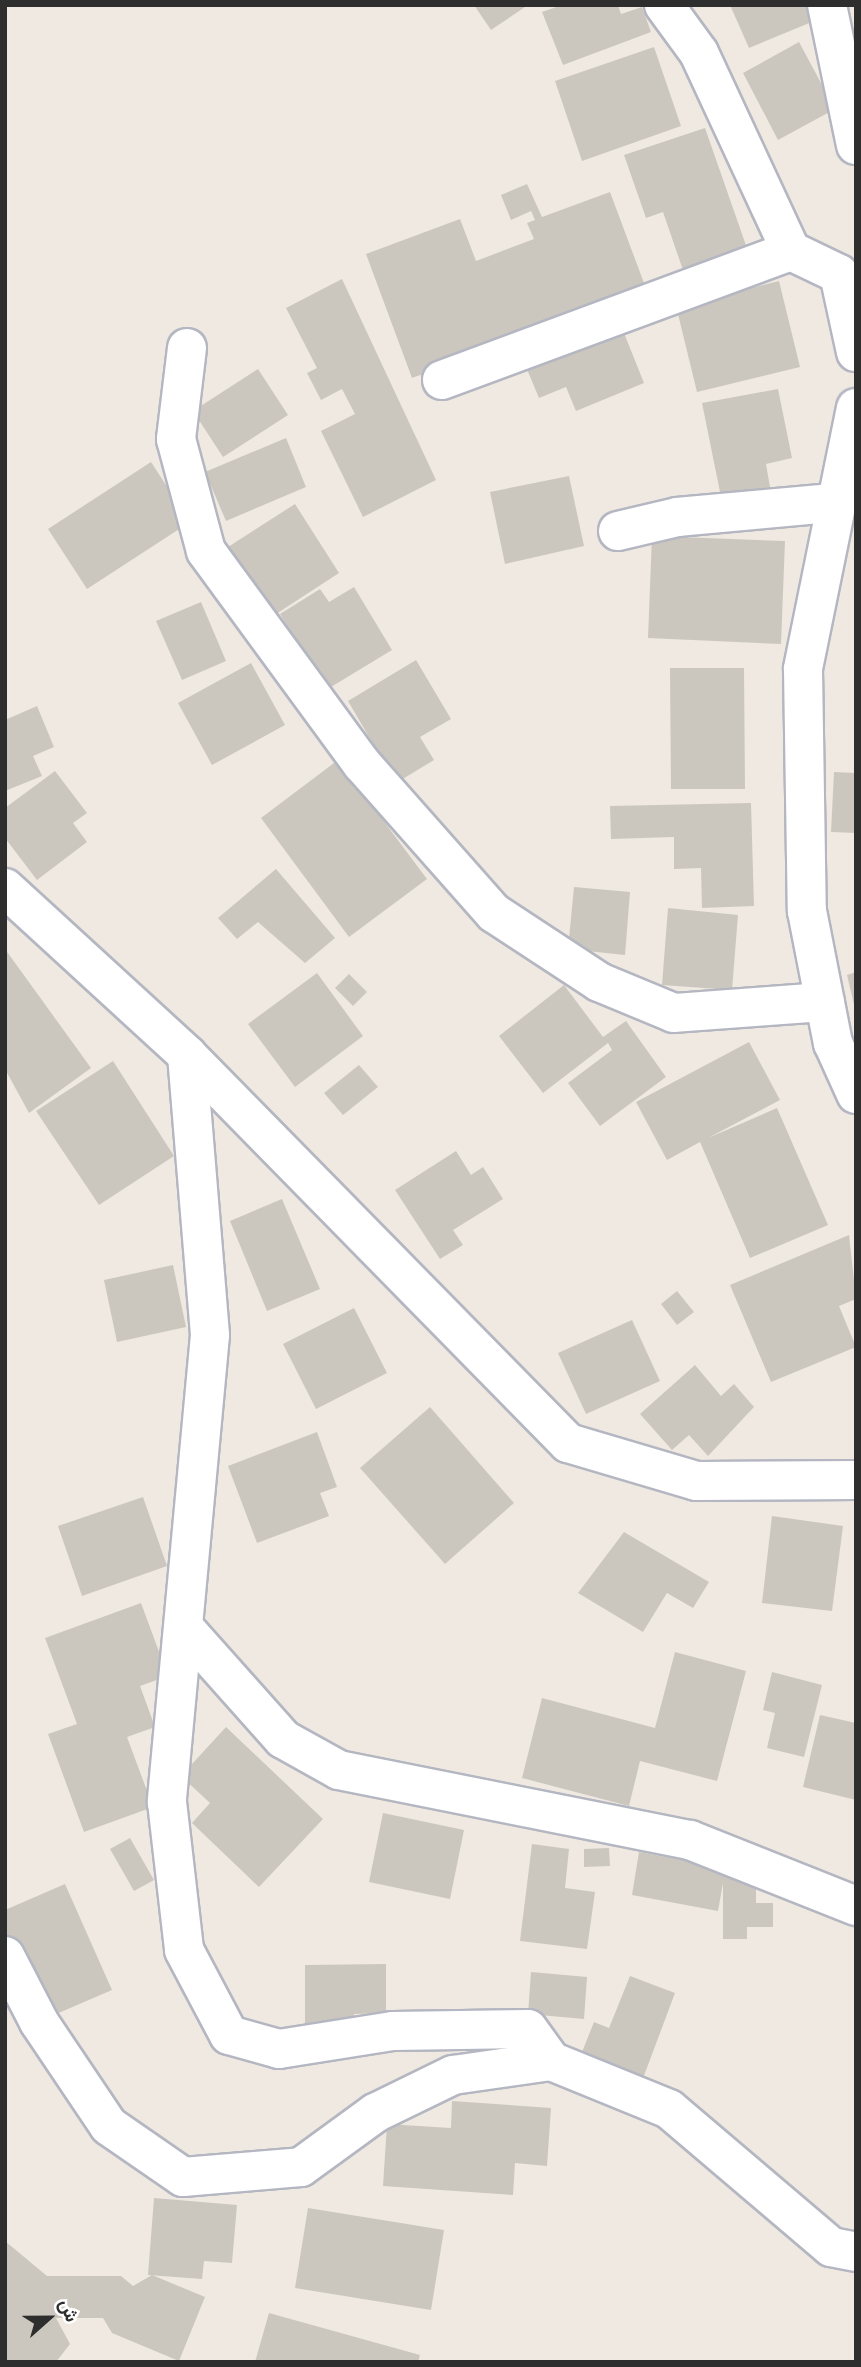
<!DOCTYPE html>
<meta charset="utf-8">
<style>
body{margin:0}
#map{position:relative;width:861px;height:2367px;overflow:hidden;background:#efe9e1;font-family:"Space Grotesk",Vazirmatn,sans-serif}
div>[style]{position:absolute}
.building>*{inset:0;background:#cbc7bf}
.roads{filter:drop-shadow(2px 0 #b4b7c1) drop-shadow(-2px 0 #b4b7c1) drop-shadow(0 2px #b4b7c1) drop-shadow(0 -2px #b4b7c1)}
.minor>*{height:38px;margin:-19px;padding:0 19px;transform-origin:19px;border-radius:19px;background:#fff}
span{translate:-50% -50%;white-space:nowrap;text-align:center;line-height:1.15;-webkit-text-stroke:5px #fff;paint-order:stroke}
.frame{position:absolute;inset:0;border:7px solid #2e2e2e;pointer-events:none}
.north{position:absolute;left:14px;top:2283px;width:70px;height:70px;-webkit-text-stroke:5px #fff;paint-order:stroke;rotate:69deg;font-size:19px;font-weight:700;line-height:28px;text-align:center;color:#2e2e2e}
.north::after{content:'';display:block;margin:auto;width:24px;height:32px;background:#2e2e2e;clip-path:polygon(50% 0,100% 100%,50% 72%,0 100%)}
</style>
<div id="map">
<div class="building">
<i style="clip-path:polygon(474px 5px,528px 5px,491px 30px)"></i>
<i style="clip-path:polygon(562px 5px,618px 5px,621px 14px,642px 7px,651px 32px,563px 65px,542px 12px)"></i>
<i style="clip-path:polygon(730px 5px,813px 5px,819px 19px,749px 48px)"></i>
<i style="clip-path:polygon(799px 42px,835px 109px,778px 140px,743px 73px)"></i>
<i style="clip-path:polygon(654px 47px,681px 126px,582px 161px,555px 81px)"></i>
<i style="clip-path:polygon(705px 128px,749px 254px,685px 276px,663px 212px,646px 218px,624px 155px)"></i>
<i style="clip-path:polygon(527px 184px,542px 217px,610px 192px,647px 291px,412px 378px,366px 254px,460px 219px,476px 261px,534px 239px,527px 223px,535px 220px,531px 211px,511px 220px,501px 195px)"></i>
<i style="clip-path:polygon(342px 279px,436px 480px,363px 517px,321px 431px,355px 414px,342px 389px,321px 400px,307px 373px,317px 368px,286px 308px)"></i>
<i style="clip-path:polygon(779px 281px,800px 367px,697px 392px,676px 306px)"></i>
<i style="clip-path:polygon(622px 328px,644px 383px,576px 411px,566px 387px,539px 398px,526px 367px)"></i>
<i style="clip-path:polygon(258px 369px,288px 415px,223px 457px,193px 411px)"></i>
<i style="clip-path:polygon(778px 389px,792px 458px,766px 464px,770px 487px,721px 497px,702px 403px)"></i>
<i style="clip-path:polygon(286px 438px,306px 487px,226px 521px,205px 472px)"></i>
<i style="clip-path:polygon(151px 462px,190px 522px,87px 589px,48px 529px)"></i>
<i style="clip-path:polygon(569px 476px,584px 546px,505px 564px,490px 492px)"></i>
<i style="clip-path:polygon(295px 504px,339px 573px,273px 616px,228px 547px)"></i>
<i style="clip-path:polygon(652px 536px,785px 541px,781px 644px,648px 638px)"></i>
<i style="clip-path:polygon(354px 587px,392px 650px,326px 690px,280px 614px,320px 589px,329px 602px)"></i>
<i style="clip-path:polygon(201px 602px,226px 661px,182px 680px,156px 621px)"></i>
<i style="clip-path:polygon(416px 660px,451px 719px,420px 737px,434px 760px,396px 783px,348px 701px)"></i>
<i style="clip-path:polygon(251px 663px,285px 725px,212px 765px,178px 703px)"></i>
<i style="clip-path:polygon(670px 668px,744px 668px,745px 789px,671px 789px)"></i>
<i style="clip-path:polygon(37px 706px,54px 747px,33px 756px,42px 776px,5px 791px,5px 720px)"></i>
<i style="clip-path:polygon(338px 760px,427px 879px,349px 937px,261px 818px)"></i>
<i style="clip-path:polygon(55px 771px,87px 813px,73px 823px,87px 842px,37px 880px,5px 838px,5px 808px)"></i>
<i style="clip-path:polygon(834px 772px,856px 773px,856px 833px,831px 832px)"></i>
<i style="clip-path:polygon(751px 803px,754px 906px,702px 908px,701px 868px,674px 869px,674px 837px,611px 839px,610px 806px)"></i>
<i style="clip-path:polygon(276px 869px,335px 938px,305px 963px,258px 922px,237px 939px,218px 918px)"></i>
<i style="clip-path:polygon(574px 887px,630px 892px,625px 955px,568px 949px)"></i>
<i style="clip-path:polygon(668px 908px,738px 915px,732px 990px,662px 985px)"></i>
<i style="clip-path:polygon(5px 949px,91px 1068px,29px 1113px,5px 1069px)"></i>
<i style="clip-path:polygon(856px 972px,856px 1009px,855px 1009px,847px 975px)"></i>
<i style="clip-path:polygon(317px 973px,363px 1036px,295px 1087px,248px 1024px)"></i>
<i style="clip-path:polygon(349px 974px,367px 992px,353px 1006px,335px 988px)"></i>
<i style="clip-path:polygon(564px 985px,603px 1037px,626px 1021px,666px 1077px,600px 1126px,568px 1083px,612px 1050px,608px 1043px,543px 1093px,499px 1036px)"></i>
<i style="clip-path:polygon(749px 1042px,780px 1100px,708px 1138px,777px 1108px,828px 1225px,750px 1258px,700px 1142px,667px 1160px,636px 1102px)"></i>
<i style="clip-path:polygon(113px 1061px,174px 1156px,99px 1205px,36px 1111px)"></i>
<i style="clip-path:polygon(359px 1065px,378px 1087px,343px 1115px,324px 1093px)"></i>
<i style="clip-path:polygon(456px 1151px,471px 1175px,483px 1167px,503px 1199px,453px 1230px,463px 1245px,440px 1259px,395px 1190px)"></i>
<i style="clip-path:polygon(282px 1199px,320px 1289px,267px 1311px,230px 1221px)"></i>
<i style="clip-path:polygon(849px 1235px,856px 1299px,839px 1306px,856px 1347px,771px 1382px,730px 1285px)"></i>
<i style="clip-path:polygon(173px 1265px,186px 1327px,117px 1342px,104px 1280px)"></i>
<i style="clip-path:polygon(677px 1291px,694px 1312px,677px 1325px,661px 1304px)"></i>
<i style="clip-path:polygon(354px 1308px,387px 1373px,316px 1409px,283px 1344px)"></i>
<i style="clip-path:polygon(632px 1320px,660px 1381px,586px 1414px,558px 1353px)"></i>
<i style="clip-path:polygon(695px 1365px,721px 1396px,734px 1384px,754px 1407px,708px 1456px,689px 1435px,672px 1450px,640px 1414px)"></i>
<i style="clip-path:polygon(430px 1407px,514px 1503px,445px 1564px,360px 1468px)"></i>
<i style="clip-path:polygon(317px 1432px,337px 1487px,320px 1493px,329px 1516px,257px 1543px,228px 1466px)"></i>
<i style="clip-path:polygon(143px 1497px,167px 1566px,82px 1596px,58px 1526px)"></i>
<i style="clip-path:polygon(772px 1516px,843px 1526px,832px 1611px,762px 1603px)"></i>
<i style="clip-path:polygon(624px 1532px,709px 1582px,693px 1608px,667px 1593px,643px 1632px,578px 1593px)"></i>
<i style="clip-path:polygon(141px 1603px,168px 1676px,140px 1686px,155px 1727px,127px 1737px,153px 1807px,84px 1832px,48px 1734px,77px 1724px,45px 1638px)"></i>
<i style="clip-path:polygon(675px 1652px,746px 1671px,717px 1781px,640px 1761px,629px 1806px,522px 1778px,542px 1698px,655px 1728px)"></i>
<i style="clip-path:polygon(772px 1672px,822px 1685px,804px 1757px,767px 1748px,775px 1713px,763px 1710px)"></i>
<i style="clip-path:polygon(820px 1715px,856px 1723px,856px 1800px,803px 1787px)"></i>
<i style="clip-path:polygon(226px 1727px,323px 1819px,259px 1887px,192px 1823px,210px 1803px,181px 1776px)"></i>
<i style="clip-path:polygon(383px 1813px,464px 1830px,450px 1899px,369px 1882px)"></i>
<i style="clip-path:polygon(130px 1838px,154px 1880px,134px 1891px,110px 1849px)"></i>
<i style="clip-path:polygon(532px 1844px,569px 1849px,565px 1888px,595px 1892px,587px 1949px,520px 1941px)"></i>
<i style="clip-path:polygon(609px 1848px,610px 1866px,584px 1867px,584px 1849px)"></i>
<i style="clip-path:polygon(639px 1852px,756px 1874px,756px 1903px,773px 1903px,773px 1927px,747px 1927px,747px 1939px,723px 1939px,723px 1883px,718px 1911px,632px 1895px)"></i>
<i style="clip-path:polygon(65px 1884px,112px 1990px,40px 2021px,5px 1942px,5px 1910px)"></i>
<i style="clip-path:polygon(386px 1964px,386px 2013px,354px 2014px,354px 2032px,305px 2032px,305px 1965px)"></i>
<i style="clip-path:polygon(531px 1972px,587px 1977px,584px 2019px,528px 2014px)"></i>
<i style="clip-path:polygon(630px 1976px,675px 1993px,642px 2081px,580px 2057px,594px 2022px,609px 2028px)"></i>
<i style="clip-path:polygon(452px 2101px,551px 2108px,547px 2166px,515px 2163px,513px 2195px,383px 2186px,387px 2124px,451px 2128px)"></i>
<i style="clip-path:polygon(154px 2198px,237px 2205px,232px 2263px,204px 2261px,202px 2279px,148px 2275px)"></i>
<i style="clip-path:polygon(308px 2208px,444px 2230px,431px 2310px,295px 2288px)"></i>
<i style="clip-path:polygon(5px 2241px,47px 2276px,121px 2276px,133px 2286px,152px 2275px,205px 2297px,179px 2361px,112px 2333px,103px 2318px,56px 2318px,70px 2344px,56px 2362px,5px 2362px)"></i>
<i style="clip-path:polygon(269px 2313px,420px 2355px,418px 2362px,255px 2362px)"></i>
</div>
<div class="roads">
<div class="minor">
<i style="left:664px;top:5px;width:59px;rotate:53.9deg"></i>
<i style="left:699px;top:53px;width:218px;rotate:65.1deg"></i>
<i style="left:791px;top:251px;width:53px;rotate:25.6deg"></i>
<i style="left:839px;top:274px;width:80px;rotate:77.7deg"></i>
<i style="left:827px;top:5px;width:143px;rotate:78.3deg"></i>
<i style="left:187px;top:348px;width:92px;rotate:96.9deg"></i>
<i style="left:176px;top:439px;width:116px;rotate:75deg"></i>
<i style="left:206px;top:551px;width:264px;rotate:53.8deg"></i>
<i style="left:362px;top:764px;width:199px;rotate:48.5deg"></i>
<i style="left:494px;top:913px;width:126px;rotate:33.3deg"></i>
<i style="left:599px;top:982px;width:81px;rotate:22.5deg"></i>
<i style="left:674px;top:1013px;width:151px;rotate:-4.2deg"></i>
<i style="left:442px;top:380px;width:372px;rotate:-20.3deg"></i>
<i style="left:856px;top:408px;width:266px;rotate:101.5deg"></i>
<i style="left:803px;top:669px;width:242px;rotate:89.1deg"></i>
<i style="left:807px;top:911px;width:135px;rotate:78.9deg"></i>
<i style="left:833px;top:1043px;width:56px;rotate:65.7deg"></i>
<i style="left:618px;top:531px;width:61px;rotate:-13.3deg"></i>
<i style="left:677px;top:517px;width:156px;rotate:-5.2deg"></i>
<i style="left:5px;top:888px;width:247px;rotate:42.5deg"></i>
<i style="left:187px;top:1055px;width:544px;rotate:45.52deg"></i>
<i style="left:568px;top:1443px;width:134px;rotate:16.5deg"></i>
<i style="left:696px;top:1481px;width:160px;rotate:-0.4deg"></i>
<i style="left:187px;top:1055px;width:281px;rotate:85.3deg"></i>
<i style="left:210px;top:1335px;width:469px;rotate:95.3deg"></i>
<i style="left:167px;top:1802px;width:149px;rotate:83.4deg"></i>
<i style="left:184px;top:1950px;width:96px;rotate:62.1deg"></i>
<i style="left:229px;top:2035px;width:52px;rotate:15.6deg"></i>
<i style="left:279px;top:2049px;width:115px;rotate:-9deg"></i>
<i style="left:393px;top:2031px;width:135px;rotate:-0.8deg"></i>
<i style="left:528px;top:2029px;width:39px;rotate:54deg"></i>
<i style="left:186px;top:1630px;width:146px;rotate:48.3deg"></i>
<i style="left:283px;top:1739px;width:64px;rotate:29deg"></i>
<i style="left:339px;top:1770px;width:358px;rotate:11.3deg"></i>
<i style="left:690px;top:1840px;width:179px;rotate:21.7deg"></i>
<i style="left:5px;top:1956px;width:74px;rotate:62.7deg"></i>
<i style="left:39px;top:2022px;width:125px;rotate:56.1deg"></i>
<i style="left:109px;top:2126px;width:90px;rotate:34.6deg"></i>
<i style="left:183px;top:2177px;width:118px;rotate:-4.8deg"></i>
<i style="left:301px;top:2167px;width:92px;rotate:-36.1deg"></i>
<i style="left:375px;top:2113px;width:87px;rotate:-26deg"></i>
<i style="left:453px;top:2075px;width:99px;rotate:-8.1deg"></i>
<i style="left:551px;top:2061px;width:127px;rotate:22.1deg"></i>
<i style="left:669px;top:2109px;width:213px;rotate:40.4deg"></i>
<i style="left:831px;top:2247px;width:25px;rotate:11deg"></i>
</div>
</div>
<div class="frame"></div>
<div class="north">ش</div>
</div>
